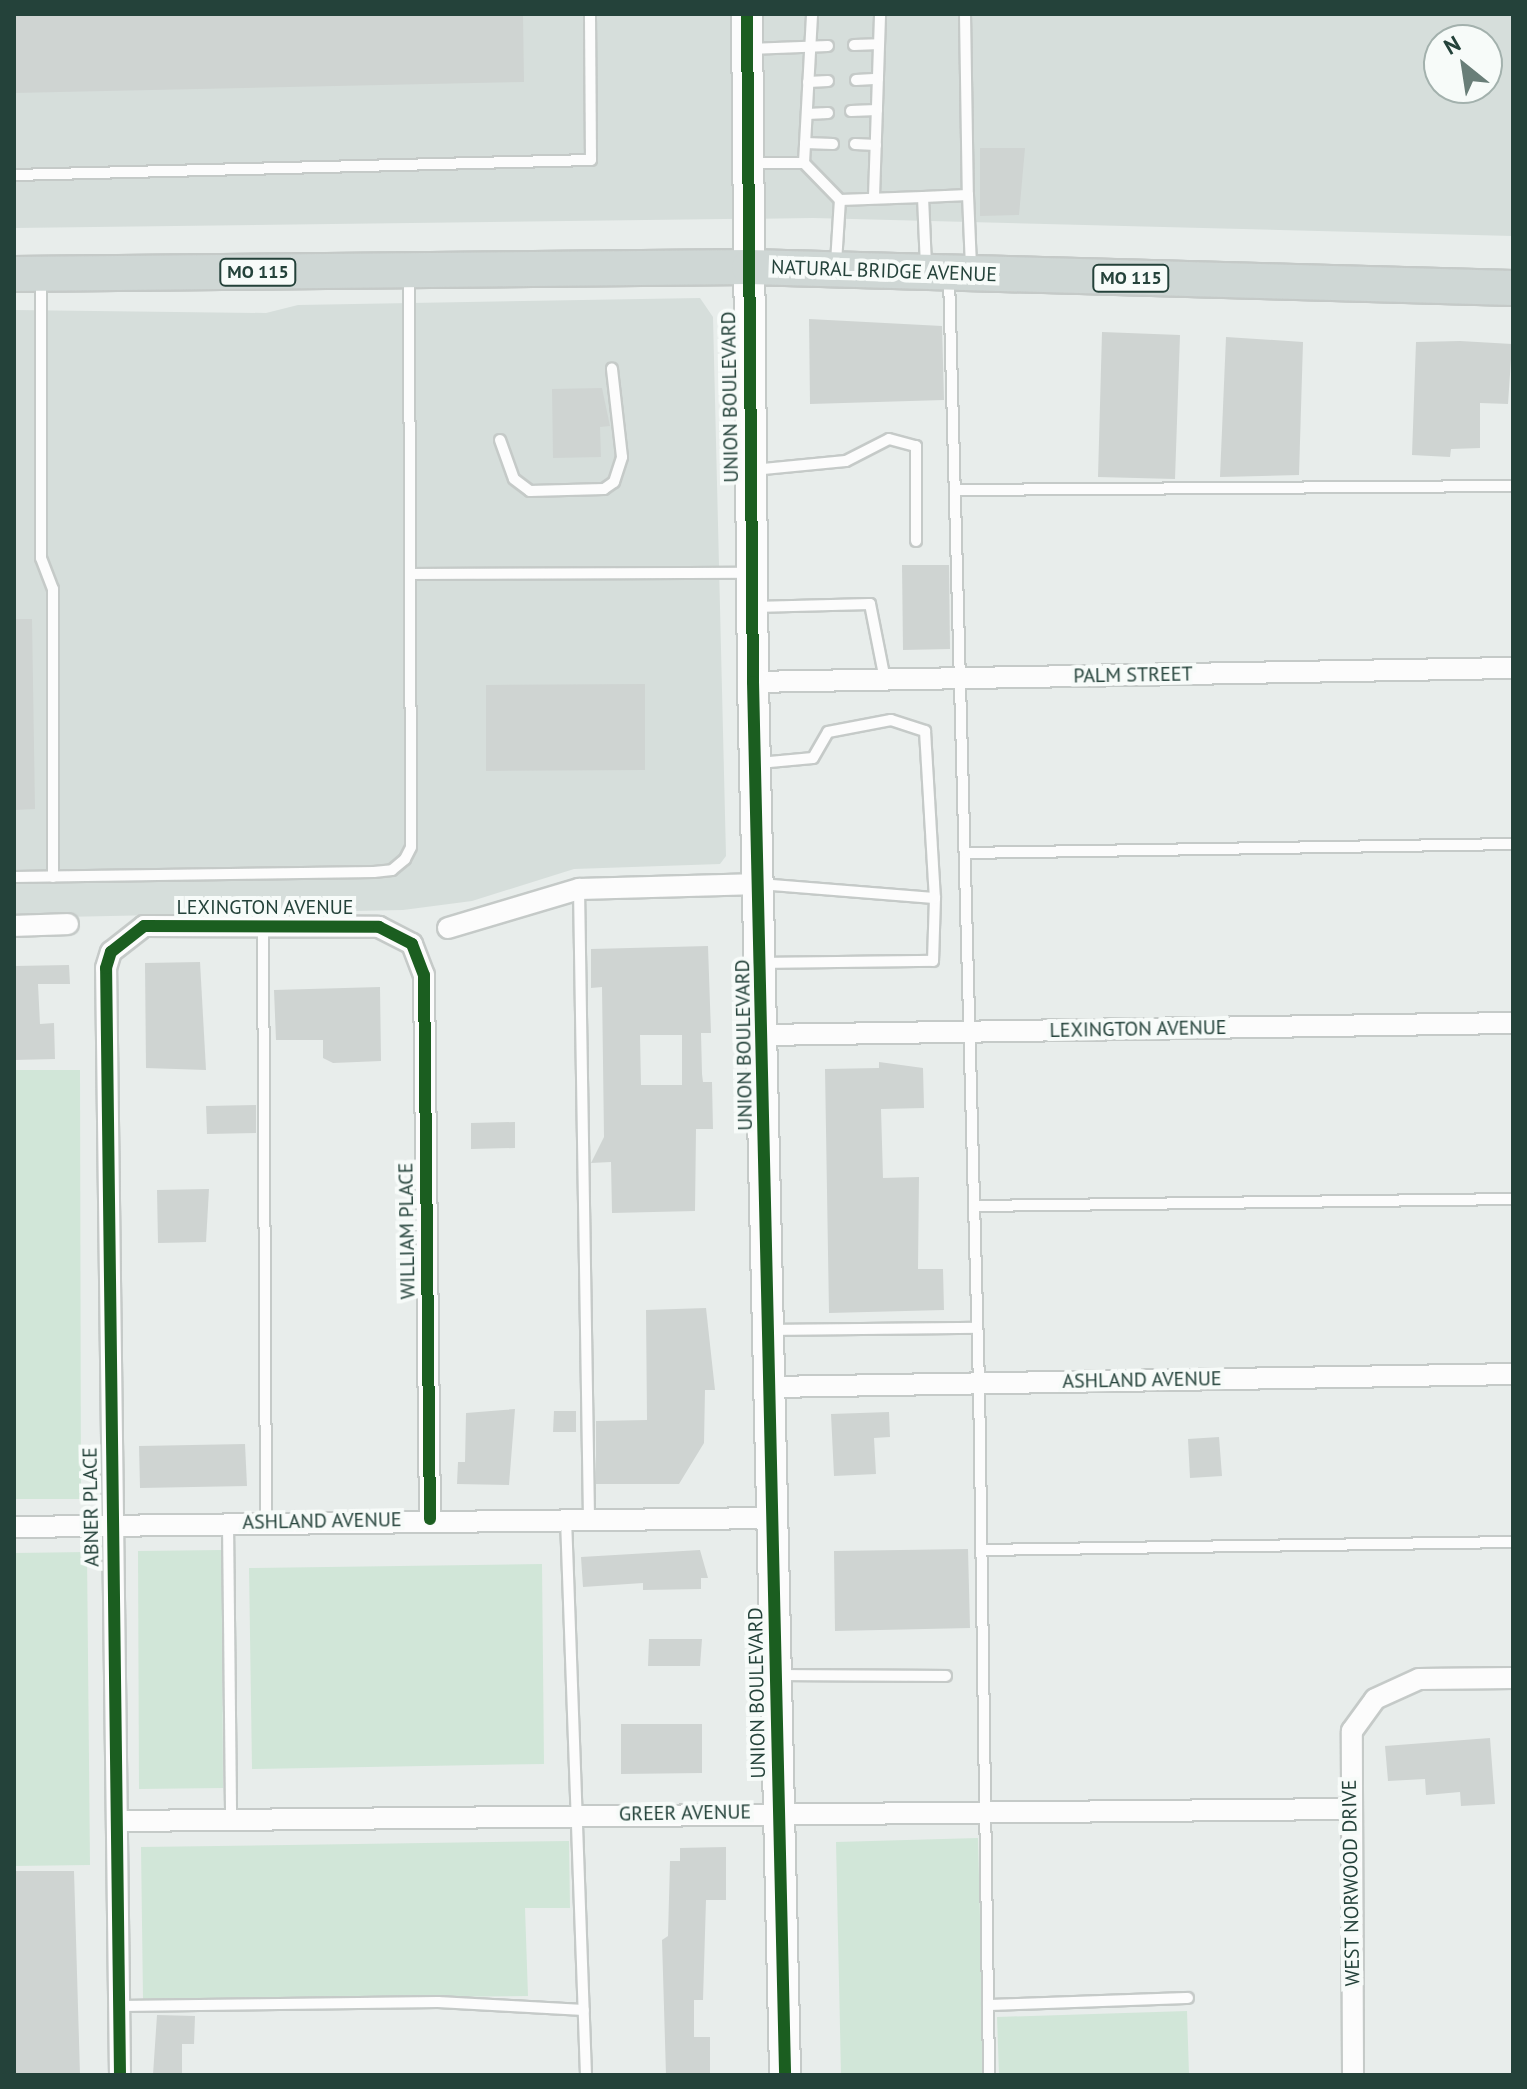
<!DOCTYPE html>
<style>
body{margin:0}
#map{position:relative;width:1527px;height:2089px;overflow:hidden;background:#e8edeb;font-family:"PT Sans",sans-serif}
div>[style]{position:absolute}
.built>*{inset:0;background:#d6dedb}
.green>*{inset:0;background:#d1e6d8}
.building>*{inset:0;background:#cfd4d2}
.roads{filter:drop-shadow(2px 0 #c5cac8) drop-shadow(-2px 0 #c5cac8) drop-shadow(0 2px #c5cac8) drop-shadow(0 -2px #c5cac8)}
.service>*{height:10px;margin:-5px;padding:0 5px;transform-origin:5px;border-radius:5px;background:#fcfcfc}
.minor>*{height:20px;margin:-10px;padding:0 10px;transform-origin:10px;border-radius:10px;background:#fcfcfc}
.secondary>*{height:30px;margin:-15px;padding:0 15px;transform-origin:15px;border-radius:15px;background:#fcfcfc}
.primary>*{height:34px;margin:-17px;padding:0 17px;transform-origin:17px;border-radius:17px;background:#cfd7d5}
.cycleway>*{height:12px;margin:-6px;padding:0 6px;transform-origin:6px;border-radius:6px;background:#1b5e20}
span{translate:-50% -50%;white-space:nowrap;text-align:center;line-height:1.15;-webkit-text-stroke:8px #f7fbf9;paint-order:stroke}
.shield-label span{padding:2px 6px;background:#f7fbf9;border:2px solid;border-radius:6px;-webkit-text-stroke-width:0}
.shield-label{font-size:18px;color:#24423a;font-weight:700}
.street-label{font-size:20px;color:#24423a}
.frame{position:absolute;inset:0;border:16px solid #24423a;pointer-events:none}
.north{position:absolute;left:1423px;top:24px;width:80px;height:80px;box-sizing:border-box;background:#f7fbf9;border:2px solid #a3b1ad;border-radius:50%;rotate:330deg;font-size:22px;font-weight:700;line-height:32px;text-align:center;color:#24423a}
.north::after{content:'';display:block;margin:auto;width:28px;height:36px;background:#697e78;clip-path:polygon(50% 0,100% 100%,50% 72%,0 100%)}
</style>
<div id="map">
<div class="built">
<i style="clip-path:polygon(evenodd,14px 14px,1513px 14px,1513px 236px,813px 218px,14px 228px,14px 14px,1439px 40px,1487px 40px,1487px 88px,1439px 88px,1439px 40px)"></i>
<i style="clip-path:polygon(700px 298px,713px 317px,726px 856px,720px 864px,574px 869px,472px 901px,403px 910px,14px 918px,14px 310px,266px 313px,298px 305px)"></i>
</div>
<div class="green">
<i style="clip-path:polygon(14px 1070px,80px 1070px,81px 1499px,14px 1499px)"></i>
<i style="clip-path:polygon(222px 1550px,223px 1788px,139px 1789px,138px 1551px)"></i>
<i style="clip-path:polygon(87px 1552px,90px 1865px,14px 1866px,14px 1553px)"></i>
<i style="clip-path:polygon(542px 1564px,544px 1764px,252px 1769px,249px 1568px)"></i>
<i style="clip-path:polygon(978px 1838px,984px 2075px,841px 2075px,836px 1842px)"></i>
<i style="clip-path:polygon(569px 1841px,570px 1908px,525px 1908px,528px 1996px,143px 2000px,141px 1847px)"></i>
<i style="clip-path:polygon(1187px 2011px,1189px 2075px,999px 2075px,997px 2017px)"></i>
</div>
<div class="building">
<i style="clip-path:polygon(14px 14px,523px 14px,524px 82px,14px 93px)"></i>
<i style="clip-path:polygon(980px 148px,1025px 148px,1019px 215px,980px 216px)"></i>
<i style="clip-path:polygon(809px 319px,942px 326px,944px 400px,810px 404px)"></i>
<i style="clip-path:polygon(1102px 332px,1180px 335px,1175px 479px,1098px 477px)"></i>
<i style="clip-path:polygon(1226px 337px,1303px 342px,1299px 475px,1220px 477px)"></i>
<i style="clip-path:polygon(1460px 341px,1512px 344px,1508px 404px,1480px 403px,1480px 448px,1451px 449px,1450px 457px,1412px 455px,1416px 342px)"></i>
<i style="clip-path:polygon(602px 388px,610px 426px,600px 427px,601px 457px,553px 458px,552px 389px)"></i>
<i style="clip-path:polygon(902px 565px,949px 565px,950px 649px,903px 650px)"></i>
<i style="clip-path:polygon(14px 619px,32px 619px,35px 809px,14px 810px)"></i>
<i style="clip-path:polygon(645px 684px,645px 770px,486px 771px,486px 685px)"></i>
<i style="clip-path:polygon(evenodd,708px 946px,711px 1033px,701px 1033px,702px 1074px,703px 1082px,712px 1082px,713px 1129px,696px 1129px,695px 1211px,612px 1213px,611px 1162px,591px 1163px,604px 1137px,602px 987px,591px 988px,591px 949px,708px 946px,640px 1035px,682px 1035px,682px 1085px,641px 1085px,640px 1035px)"></i>
<i style="clip-path:polygon(200px 962px,206px 1070px,146px 1068px,145px 963px)"></i>
<i style="clip-path:polygon(69px 965px,70px 984px,38px 984px,40px 1024px,54px 1023px,55px 1059px,14px 1060px,14px 966px)"></i>
<i style="clip-path:polygon(380px 987px,381px 1061px,333px 1063px,323px 1058px,323px 1040px,276px 1040px,274px 990px)"></i>
<i style="clip-path:polygon(879px 1062px,923px 1068px,924px 1108px,881px 1109px,883px 1178px,919px 1177px,918px 1269px,943px 1269px,944px 1310px,829px 1313px,825px 1069px,879px 1068px)"></i>
<i style="clip-path:polygon(256px 1105px,256px 1133px,207px 1134px,206px 1106px)"></i>
<i style="clip-path:polygon(515px 1122px,515px 1148px,471px 1149px,471px 1123px)"></i>
<i style="clip-path:polygon(209px 1189px,206px 1242px,158px 1243px,157px 1190px)"></i>
<i style="clip-path:polygon(706px 1308px,715px 1390px,705px 1390px,704px 1443px,679px 1484px,596px 1484px,596px 1421px,647px 1420px,646px 1310px)"></i>
<i style="clip-path:polygon(515px 1409px,509px 1485px,457px 1484px,458px 1462px,465px 1462px,466px 1413px)"></i>
<i style="clip-path:polygon(554px 1411px,576px 1411px,576px 1432px,553px 1432px)"></i>
<i style="clip-path:polygon(889px 1412px,890px 1437px,874px 1438px,876px 1474px,834px 1476px,831px 1414px)"></i>
<i style="clip-path:polygon(1219px 1437px,1222px 1476px,1190px 1478px,1188px 1439px)"></i>
<i style="clip-path:polygon(245px 1444px,247px 1486px,140px 1488px,139px 1446px)"></i>
<i style="clip-path:polygon(968px 1549px,970px 1628px,835px 1631px,834px 1551px)"></i>
<i style="clip-path:polygon(700px 1550px,708px 1578px,701px 1578px,701px 1589px,643px 1590px,643px 1583px,583px 1587px,581px 1557px)"></i>
<i style="clip-path:polygon(649px 1639px,702px 1639px,700px 1666px,648px 1666px)"></i>
<i style="clip-path:polygon(621px 1724px,702px 1724px,702px 1773px,621px 1774px)"></i>
<i style="clip-path:polygon(1490px 1738px,1495px 1804px,1461px 1806px,1460px 1792px,1426px 1795px,1425px 1779px,1388px 1781px,1385px 1746px)"></i>
<i style="clip-path:polygon(726px 1847px,726px 1900px,706px 1900px,703px 2000px,694px 2000px,694px 2037px,710px 2037px,710px 2075px,666px 2075px,662px 1940px,668px 1936px,670px 1861px,680px 1861px,680px 1848px)"></i>
<i style="clip-path:polygon(16px 1871px,74px 1871px,80px 2075px,14px 2075px)"></i>
<i style="clip-path:polygon(157px 2015px,195px 2016px,194px 2044px,182px 2044px,182px 2075px,153px 2075px)"></i>
</div>
<div class="roads">
<div class="service">
<i style="left:965px;top:14px;width:181px;rotate:89.1deg"></i>
<i style="left:854px;top:45px;width:25px;rotate:-2deg"></i>
<i style="left:749px;top:49px;width:79px;rotate:-2.2deg"></i>
<i style="left:856px;top:80px;width:22px;rotate:-3deg"></i>
<i style="left:808px;top:82px;width:20px;rotate:-3deg"></i>
<i style="left:851px;top:111px;width:26px;rotate:-2deg"></i>
<i style="left:807px;top:114px;width:21px;rotate:-3deg"></i>
<i style="left:805px;top:143px;width:28px;rotate:2deg"></i>
<i style="left:855px;top:144px;width:21px;rotate:3deg"></i>
<i style="left:750px;top:163px;width:54px"></i>
<i style="left:804px;top:163px;width:52px;rotate:45.8deg"></i>
<i style="left:804px;top:163px;width:149px;rotate:-86.9deg"></i>
<i style="left:14px;top:175px;width:577px;rotate:-1.49deg"></i>
<i style="left:591px;top:160px;width:146px;rotate:-90.4deg"></i>
<i style="left:874px;top:197px;width:183px;rotate:-88.1deg"></i>
<i style="left:923px;top:197px;width:45px;rotate:-2.5deg"></i>
<i style="left:968px;top:195px;width:72px;rotate:87.6deg"></i>
<i style="left:836px;top:263px;width:63px;rotate:-86.4deg"></i>
<i style="left:840px;top:200px;width:83px;rotate:-2.1deg"></i>
<i style="left:923px;top:197px;width:69px;rotate:87.5deg"></i>
<i style="left:949px;top:277px;width:1106px;rotate:88.45deg"></i>
<i style="left:979px;top:1383px;width:692px;rotate:89.17deg"></i>
<i style="left:41px;top:280px;width:278px;rotate:90deg"></i>
<i style="left:41px;top:558px;width:33px;rotate:69deg"></i>
<i style="left:53px;top:589px;width:288px;rotate:90deg"></i>
<i style="left:500px;top:440px;width:41px;rotate:70.3deg"></i>
<i style="left:514px;top:479px;width:20px;rotate:37deg"></i>
<i style="left:530px;top:491px;width:74px;rotate:-1.5deg"></i>
<i style="left:604px;top:489px;width:12px;rotate:-35deg"></i>
<i style="left:614px;top:482px;width:26px;rotate:-72deg"></i>
<i style="left:622px;top:457px;width:89px;rotate:-96.5deg"></i>
<i style="left:753px;top:470px;width:93px;rotate:-5.5deg"></i>
<i style="left:846px;top:461px;width:48px;rotate:-27.1deg"></i>
<i style="left:889px;top:439px;width:28px;rotate:15deg"></i>
<i style="left:916px;top:446px;width:95px;rotate:90deg"></i>
<i style="left:955px;top:490px;width:558px;rotate:-0.41deg"></i>
<i style="left:410px;top:574px;width:340px;rotate:-0.2deg"></i>
<i style="left:754px;top:607px;width:116px;rotate:-1.5deg"></i>
<i style="left:870px;top:604px;width:77px;rotate:78.8deg"></i>
<i style="left:759px;top:763px;width:54px;rotate:-5.3deg"></i>
<i style="left:813px;top:758px;width:30px;rotate:-60deg"></i>
<i style="left:828px;top:732px;width:64px;rotate:-10.8deg"></i>
<i style="left:891px;top:720px;width:36px;rotate:18deg"></i>
<i style="left:925px;top:731px;width:167px;rotate:86.6deg"></i>
<i style="left:965px;top:853px;width:548px;rotate:-0.94deg"></i>
<i style="left:14px;top:877px;width:360px;rotate:-0.8deg"></i>
<i style="left:374px;top:872px;width:18px;rotate:-6deg"></i>
<i style="left:392px;top:870px;width:17px;rotate:-40deg"></i>
<i style="left:405px;top:859px;width:13px;rotate:-63deg"></i>
<i style="left:411px;top:847px;width:570px;rotate:-90.2deg"></i>
<i style="left:579px;top:889px;width:630px;rotate:89.09deg"></i>
<i style="left:263px;top:927px;width:596px;rotate:89.71deg"></i>
<i style="left:762px;top:963px;width:171px;rotate:-0.7deg"></i>
<i style="left:933px;top:961px;width:63px;rotate:-88.2deg"></i>
<i style="left:935px;top:898px;width:174px;rotate:-175.4deg"></i>
<i style="left:974px;top:1206px;width:539px;rotate:-0.74deg"></i>
<i style="left:771px;top:1330px;width:206px;rotate:-0.6deg"></i>
<i style="left:566px;top:1519px;width:556px;rotate:87.94deg"></i>
<i style="left:228px;top:1523px;width:296px;rotate:89.4deg"></i>
<i style="left:981px;top:1550px;width:532px;rotate:-0.86deg"></i>
<i style="left:779px;top:1675px;width:167px;rotate:0.3deg"></i>
<i style="left:988px;top:2005px;width:200px;rotate:-2deg"></i>
<i style="left:120px;top:2006px;width:318px;rotate:-0.7deg"></i>
<i style="left:438px;top:2002px;width:146px;rotate:3.1deg"></i>
</div>
<div class="minor">
<i style="left:753px;top:682px;width:760px;rotate:-1.06deg"></i>
<i style="left:14px;top:926px;width:54px;rotate:-2.1deg"></i>
<i style="left:448px;top:928px;width:137px;rotate:-16.6deg"></i>
<i style="left:579px;top:889px;width:181px;rotate:-1.6deg"></i>
<i style="left:763px;top:1035px;width:750px;rotate:-0.92deg"></i>
<i style="left:771px;top:1387px;width:742px;rotate:-1deg"></i>
<i style="left:14px;top:1527px;width:759px;rotate:-0.68deg"></i>
<i style="left:119px;top:1821px;width:1229px;rotate:-0.56deg"></i>
<i style="left:120px;top:2075px;width:1107px;rotate:-90.72deg"></i>
<i style="left:106px;top:968px;width:17px;rotate:-73deg"></i>
<i style="left:111px;top:952px;width:42px;rotate:-38.2deg"></i>
<i style="left:144px;top:926px;width:235px;rotate:0.2deg"></i>
<i style="left:379px;top:927px;width:37px;rotate:27deg"></i>
<i style="left:412px;top:944px;width:33px;rotate:69deg"></i>
<i style="left:424px;top:975px;width:544px;rotate:89.37deg"></i>
<i style="left:1353px;top:2075px;width:344px;rotate:-90.2deg"></i>
<i style="left:1352px;top:1731px;width:39px;rotate:-54deg"></i>
<i style="left:1375px;top:1699px;width:48px;rotate:-24.4deg"></i>
<i style="left:1419px;top:1679px;width:94px;rotate:-0.6deg"></i>
</div>
<div class="secondary">
<i style="left:747px;top:14px;width:668px;rotate:89.49deg"></i>
<i style="left:753px;top:682px;width:1393px;rotate:88.68deg"></i>
</div>
<div class="primary">
<i style="left:14px;top:274px;width:735px;rotate:-0.55deg"></i>
<i style="left:749px;top:267px;width:764px;rotate:1.57deg"></i>
</div>
</div>
<div class="cycleway">
<i style="left:747px;top:14px;width:668px;rotate:89.49deg"></i>
<i style="left:753px;top:682px;width:1393px;rotate:88.68deg"></i>
<i style="left:120px;top:2075px;width:1107px;rotate:-90.72deg"></i>
<i style="left:106px;top:968px;width:17px;rotate:-73deg"></i>
<i style="left:111px;top:952px;width:42px;rotate:-38.2deg"></i>
<i style="left:144px;top:926px;width:235px;rotate:0.2deg"></i>
<i style="left:379px;top:927px;width:37px;rotate:27deg"></i>
<i style="left:412px;top:944px;width:33px;rotate:69deg"></i>
<i style="left:424px;top:975px;width:544px;rotate:89.37deg"></i>
</div>
<div class="shield-label">
<span style="left:258px;top:272px">MO 115</span>
<span style="left:1131px;top:278px">MO 115</span>
</div>
<div class="street-label">
<span style="left:884px;top:271px;rotate:2deg">NATURAL BRIDGE AVENUE</span>
<span style="left:730px;top:397px;rotate:-91deg">UNION BOULEVARD</span>
<span style="left:1133px;top:675px;rotate:-1deg">PALM STREET</span>
<span style="left:265px;top:907px">LEXINGTON AVENUE</span>
<span style="left:1138px;top:1029px;rotate:-1deg">LEXINGTON AVENUE</span>
<span style="left:744px;top:1045px;rotate:-91deg">UNION BOULEVARD</span>
<span style="left:407px;top:1231px;rotate:-91deg">WILLIAM PLACE</span>
<span style="left:1142px;top:1380px;rotate:-1deg">ASHLAND AVENUE</span>
<span style="left:91px;top:1507px;rotate:-91deg">ABNER PLACE</span>
<span style="left:322px;top:1521px;rotate:-1deg">ASHLAND AVENUE</span>
<span style="left:757px;top:1693px;rotate:-91deg">UNION BOULEVARD</span>
<span style="left:685px;top:1813px;rotate:-1deg">GREER AVENUE</span>
<span style="left:1351px;top:1883px;rotate:-91deg">WEST NORWOOD DRIVE</span>
</div>
<div class="frame"></div>
<div class="north">N</div>
</div>
